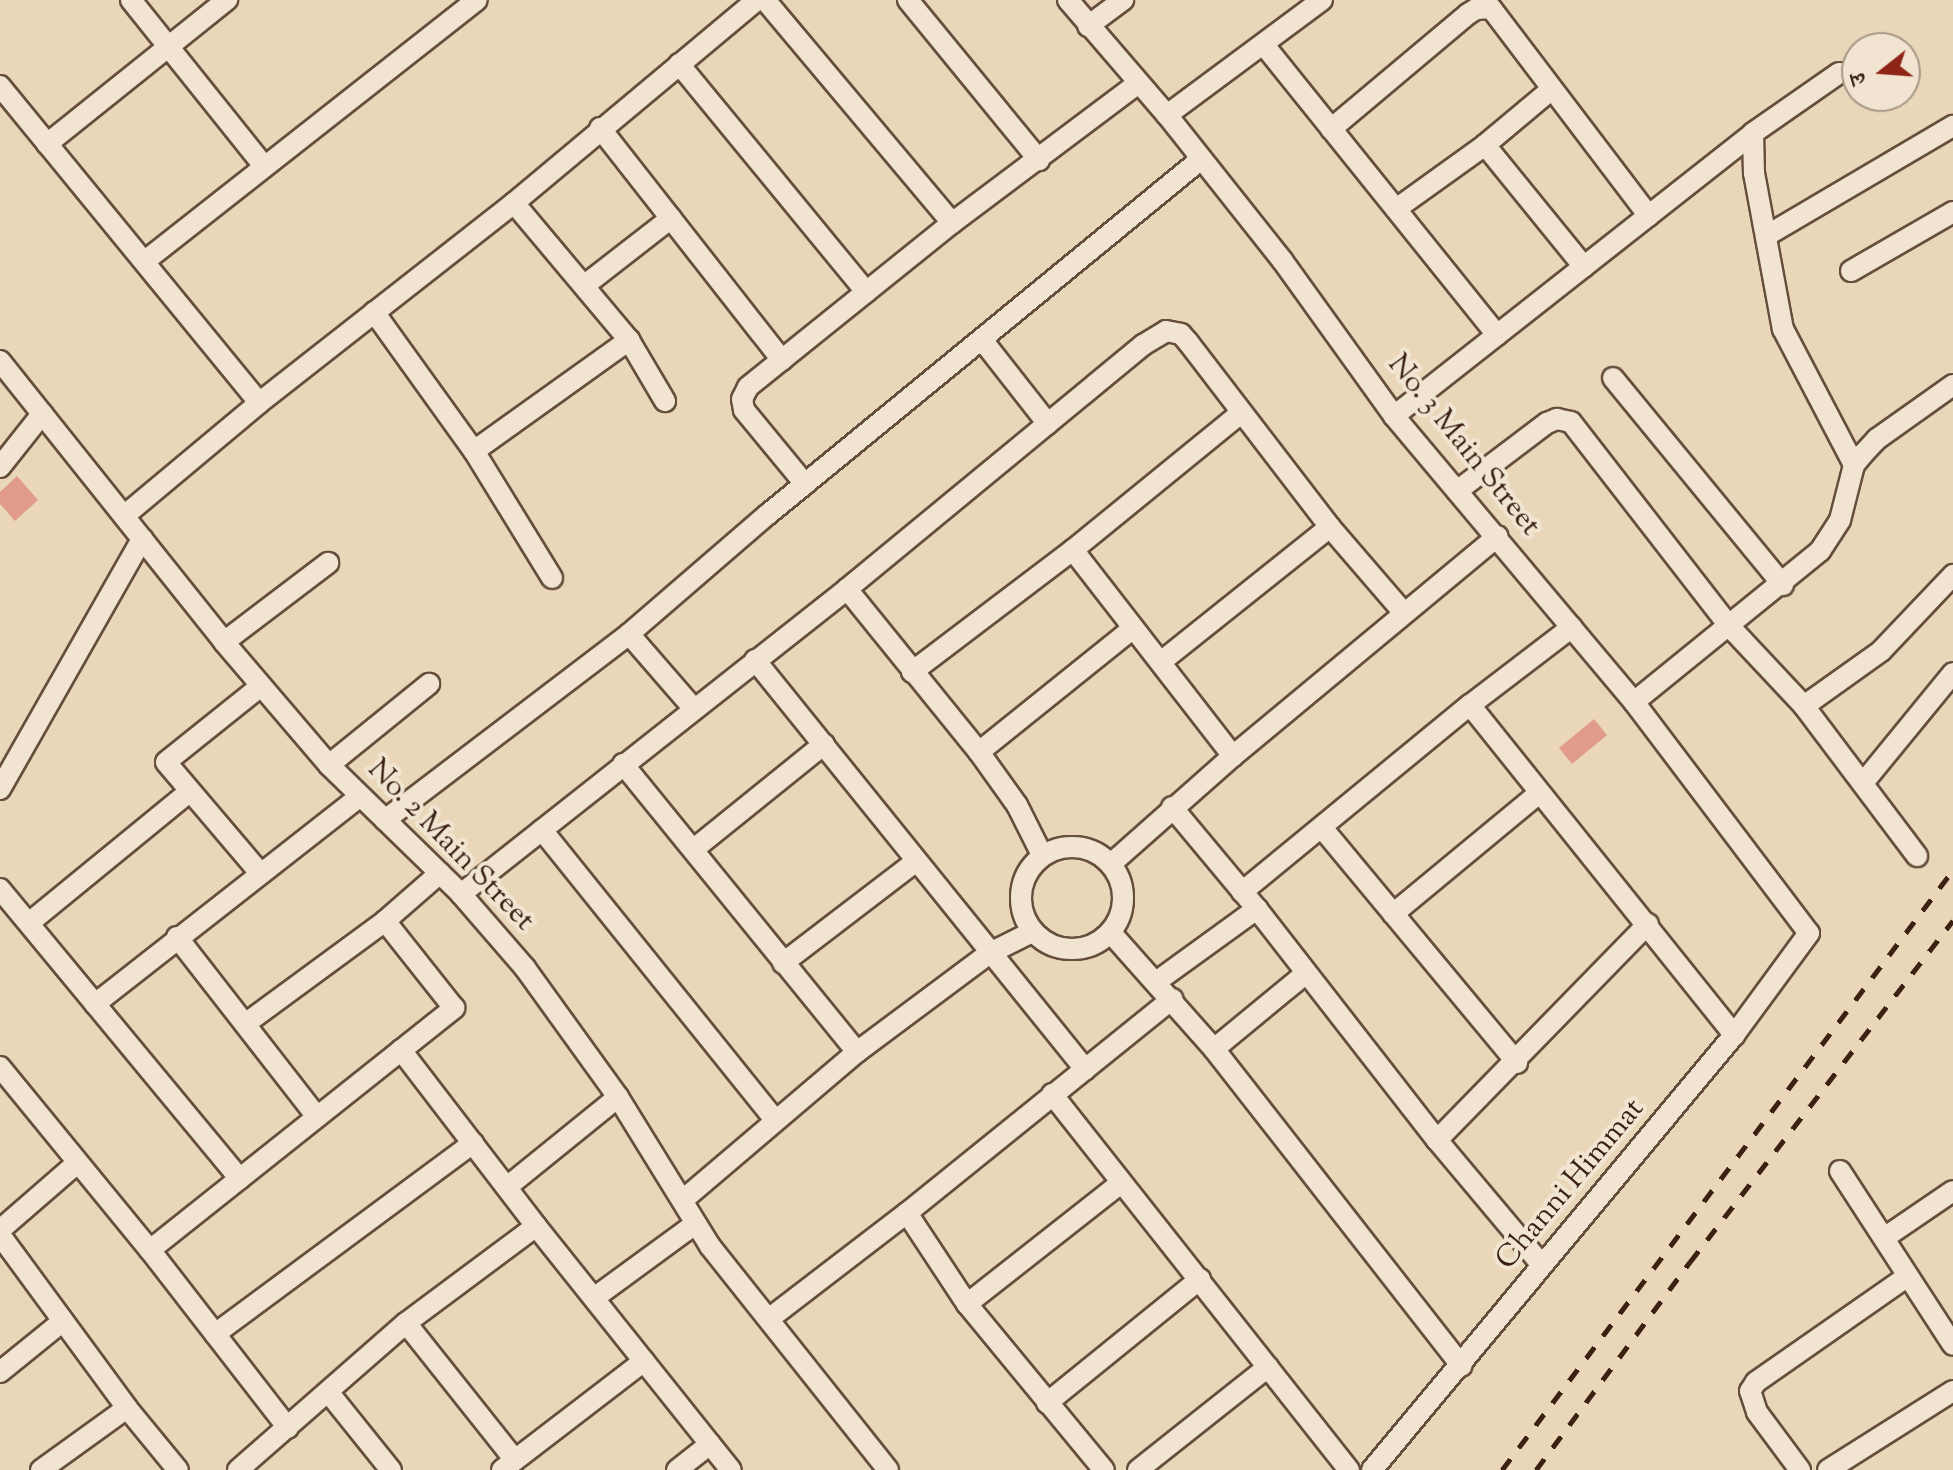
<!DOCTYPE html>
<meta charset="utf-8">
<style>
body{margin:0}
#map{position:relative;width:1953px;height:1470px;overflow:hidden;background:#ead7b9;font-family:"Sorts Mill Goudy","Noto Serif Devanagari",serif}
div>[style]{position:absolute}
.building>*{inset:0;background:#e09b8a}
.roads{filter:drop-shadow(2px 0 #664e3c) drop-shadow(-2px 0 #664e3c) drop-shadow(0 2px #664e3c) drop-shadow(0 -2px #664e3c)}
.minor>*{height:20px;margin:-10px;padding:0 10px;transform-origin:10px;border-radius:10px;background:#f1e5d2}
.minor>.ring{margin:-10px;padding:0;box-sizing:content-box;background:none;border:20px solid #f1e5d2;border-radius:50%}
.rail>*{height:5px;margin-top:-2.5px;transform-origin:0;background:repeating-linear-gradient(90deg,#3a2112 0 14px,transparent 0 28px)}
span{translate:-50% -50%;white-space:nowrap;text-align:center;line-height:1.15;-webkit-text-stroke:8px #f1e5d2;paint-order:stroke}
.street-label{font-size:30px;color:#3a2112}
.north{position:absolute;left:1841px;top:32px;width:80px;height:80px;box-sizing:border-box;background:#f1e5d2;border:2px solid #a89785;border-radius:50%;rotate:253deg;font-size:22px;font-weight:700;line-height:32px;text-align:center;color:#3a2112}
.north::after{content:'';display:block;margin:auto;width:28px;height:36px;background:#8f2418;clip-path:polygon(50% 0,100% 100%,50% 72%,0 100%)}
</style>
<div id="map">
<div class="building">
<i style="clip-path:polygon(17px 476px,38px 500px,15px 521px,0 504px,0 492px)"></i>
<i style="clip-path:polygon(1594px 719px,1607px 735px,1572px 764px,1559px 748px)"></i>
</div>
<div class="roads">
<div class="minor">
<i style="left:131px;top:0;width:211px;rotate:51.3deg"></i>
<i style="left:765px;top:0;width:291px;rotate:50deg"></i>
<i style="left:908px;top:0;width:207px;rotate:50.7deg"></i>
<i style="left:1068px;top:0;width:152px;rotate:49.3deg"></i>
<i style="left:1167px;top:115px;width:185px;rotate:51.6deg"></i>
<i style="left:1282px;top:260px;width:192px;rotate:54.3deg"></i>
<i style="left:1394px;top:416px;width:373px;rotate:50deg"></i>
<i style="left:1634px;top:702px;width:290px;rotate:52.9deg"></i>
<i style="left:1809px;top:933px;width:127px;rotate:126.3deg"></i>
<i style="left:1734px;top:1035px;width:566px;rotate:129.77deg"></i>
<i style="left:1088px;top:26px;width:44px;rotate:-36.6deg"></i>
<i style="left:1264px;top:45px;width:372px;rotate:51.2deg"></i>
<i style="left:679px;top:64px;width:295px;rotate:50.6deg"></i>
<i style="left:0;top:86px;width:409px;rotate:50.7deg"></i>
<i style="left:1167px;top:115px;width:193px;rotate:-36.6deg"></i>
<i style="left:600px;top:128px;width:295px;rotate:51.9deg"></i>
<i style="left:1331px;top:129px;width:179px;rotate:-40deg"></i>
<i style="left:1468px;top:14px;width:9px;rotate:-32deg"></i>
<i style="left:1476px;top:9px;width:15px;rotate:-4deg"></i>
<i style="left:1491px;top:8px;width:261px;rotate:52.8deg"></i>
<i style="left:1753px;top:133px;width:105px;rotate:-34.9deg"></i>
<i style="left:47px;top:144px;width:231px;rotate:-38.7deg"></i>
<i style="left:1485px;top:145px;width:157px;rotate:50.9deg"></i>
<i style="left:514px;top:203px;width:179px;rotate:50deg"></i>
<i style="left:629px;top:340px;width:71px;rotate:59.5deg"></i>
<i style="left:1396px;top:209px;width:110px;rotate:-35.7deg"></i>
<i style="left:1485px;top:145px;width:87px;rotate:-39.9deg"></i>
<i style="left:1766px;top:236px;width:217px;rotate:-30.5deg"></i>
<i style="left:145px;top:261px;width:422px;rotate:-38.2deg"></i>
<i style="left:1851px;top:271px;width:118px;rotate:-30deg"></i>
<i style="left:585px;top:285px;width:109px;rotate:-37.9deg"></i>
<i style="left:374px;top:312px;width:171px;rotate:54.3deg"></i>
<i style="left:474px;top:451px;width:191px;rotate:-35.6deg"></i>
<i style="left:983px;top:341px;width:105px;rotate:51.9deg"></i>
<i style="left:0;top:361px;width:359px;rotate:51.4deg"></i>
<i style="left:224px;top:642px;width:162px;rotate:49.5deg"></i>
<i style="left:329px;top:765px;width:185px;rotate:44.3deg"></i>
<i style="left:461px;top:894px;width:98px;rotate:49.1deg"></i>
<i style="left:525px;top:968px;width:159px;rotate:54.2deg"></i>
<i style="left:618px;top:1097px;width:175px;rotate:58.3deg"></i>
<i style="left:710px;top:1246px;width:286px;rotate:51.5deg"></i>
<i style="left:1613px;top:378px;width:268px;rotate:50.6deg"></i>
<i style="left:1394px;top:416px;width:457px;rotate:-38.2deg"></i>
<i style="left:1753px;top:133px;width:40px;rotate:88.6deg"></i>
<i style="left:1754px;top:173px;width:159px;rotate:79.5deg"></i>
<i style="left:1783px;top:329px;width:153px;rotate:62.4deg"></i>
<i style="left:474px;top:451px;width:149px;rotate:58.4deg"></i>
<i style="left:0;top:467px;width:68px;rotate:-51.6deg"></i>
<i style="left:805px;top:484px;width:96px;rotate:-129.5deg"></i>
<i style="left:744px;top:410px;width:11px;rotate:-100deg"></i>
<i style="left:742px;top:399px;width:13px;rotate:-63deg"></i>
<i style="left:748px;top:387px;width:262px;rotate:-38.8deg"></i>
<i style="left:952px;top:223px;width:231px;rotate:-36.9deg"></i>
<i style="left:1457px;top:491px;width:113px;rotate:-37.1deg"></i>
<i style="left:1547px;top:423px;width:11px;rotate:-22deg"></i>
<i style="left:1557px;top:419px;width:14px;rotate:12deg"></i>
<i style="left:1571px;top:422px;width:258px;rotate:52.2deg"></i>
<i style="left:1729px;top:626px;width:110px;rotate:46.8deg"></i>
<i style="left:1804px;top:706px;width:188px;rotate:53deg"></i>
<i style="left:124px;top:516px;width:176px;rotate:-39.9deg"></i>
<i style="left:259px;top:403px;width:324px;rotate:-38.1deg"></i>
<i style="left:514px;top:203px;width:317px;rotate:-39.9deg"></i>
<i style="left:1073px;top:550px;width:261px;rotate:52.2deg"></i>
<i style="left:847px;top:589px;width:210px;rotate:51deg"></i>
<i style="left:979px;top:752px;width:65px;rotate:54.4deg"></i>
<i style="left:1017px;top:805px;width:56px;rotate:63.4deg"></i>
<i style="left:629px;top:634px;width:98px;rotate:49.1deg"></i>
<i style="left:224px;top:642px;width:131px;rotate:-37.2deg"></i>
<i style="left:755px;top:660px;width:526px;rotate:51.1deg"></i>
<i style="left:1162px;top:661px;width:215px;rotate:-38.6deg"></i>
<i style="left:912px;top:672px;width:202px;rotate:-37.2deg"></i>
<i style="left:1073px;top:550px;width:217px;rotate:-39.2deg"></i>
<i style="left:1634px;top:702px;width:240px;rotate:-39.1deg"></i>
<i style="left:1820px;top:551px;width:37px;rotate:-57deg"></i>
<i style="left:1840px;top:520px;width:57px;rotate:-75.7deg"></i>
<i style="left:1854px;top:465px;width:14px;rotate:-51deg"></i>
<i style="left:1863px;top:454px;width:21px;rotate:-47deg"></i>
<i style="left:1877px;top:439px;width:93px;rotate:-35.4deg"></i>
<i style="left:1470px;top:705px;width:423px;rotate:51.3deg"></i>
<i style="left:1804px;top:706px;width:95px;rotate:-35.5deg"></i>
<i style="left:1881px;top:651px;width:105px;rotate:-46.5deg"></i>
<i style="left:979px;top:752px;width:198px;rotate:-38.8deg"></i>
<i style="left:623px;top:764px;width:371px;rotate:50.9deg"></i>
<i style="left:329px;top:765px;width:129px;rotate:-39deg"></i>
<i style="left:1863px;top:783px;width:142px;rotate:-50.7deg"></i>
<i style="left:0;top:789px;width:288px;rotate:-60.4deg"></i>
<i style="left:1172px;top:807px;width:133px;rotate:50.2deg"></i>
<i style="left:1257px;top:909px;width:293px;rotate:52.1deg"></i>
<i style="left:1437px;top:1140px;width:163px;rotate:50deg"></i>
<i style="left:385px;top:820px;width:307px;rotate:-37.3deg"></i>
<i style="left:629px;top:634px;width:182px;rotate:-40.8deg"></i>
<i style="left:767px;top:515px;width:560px;rotate:-39.35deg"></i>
<i style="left:1323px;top:829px;width:304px;rotate:50.3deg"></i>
<i style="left:542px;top:830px;width:372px;rotate:51.2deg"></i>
<i class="ring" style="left:1021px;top:847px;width:82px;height:82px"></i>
<i style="left:694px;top:849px;width:167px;rotate:-38.9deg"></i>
<i style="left:1112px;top:863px;width:162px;rotate:-41.5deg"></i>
<i style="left:1233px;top:756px;width:344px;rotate:-39.7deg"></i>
<i style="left:260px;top:873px;width:145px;rotate:-130.3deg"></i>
<i style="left:166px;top:762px;width:122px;rotate:-38.7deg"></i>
<i style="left:0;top:889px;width:376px;rotate:50.4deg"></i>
<i style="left:1242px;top:892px;width:295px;rotate:-39.4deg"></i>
<i style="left:1470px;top:705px;width:128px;rotate:-37.4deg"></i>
<i style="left:461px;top:894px;width:492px;rotate:-38.3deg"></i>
<i style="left:847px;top:589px;width:384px;rotate:-39.5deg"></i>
<i style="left:1143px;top:345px;width:27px;rotate:-31deg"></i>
<i style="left:1166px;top:331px;width:15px;rotate:11deg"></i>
<i style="left:1181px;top:334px;width:11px;rotate:49deg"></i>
<i style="left:1188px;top:342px;width:233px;rotate:52.5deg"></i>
<i style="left:1330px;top:527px;width:112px;rotate:49.3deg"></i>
<i style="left:1393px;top:914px;width:188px;rotate:-39.6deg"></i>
<i style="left:29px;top:923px;width:208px;rotate:-39.3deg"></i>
<i style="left:1111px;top:933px;width:155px;rotate:48.4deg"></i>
<i style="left:1214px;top:1049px;width:402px;rotate:52deg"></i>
<i style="left:177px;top:937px;width:228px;rotate:52.1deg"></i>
<i style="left:783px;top:963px;width:166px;rotate:-37.4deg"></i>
<i style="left:1156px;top:982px;width:125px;rotate:-35.9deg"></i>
<i style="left:95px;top:1004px;width:335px;rotate:-38.1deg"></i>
<i style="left:245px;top:1024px;width:174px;rotate:-36.3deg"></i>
<i style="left:1214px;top:1049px;width:118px;rotate:-39.5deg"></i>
<i style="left:401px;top:1050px;width:222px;rotate:52.5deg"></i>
<i style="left:0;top:1067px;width:237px;rotate:50.7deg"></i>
<i style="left:150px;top:1250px;width:225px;rotate:52.2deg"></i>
<i style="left:1052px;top:1094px;width:479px;rotate:51.7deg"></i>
<i style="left:1437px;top:1140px;width:302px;rotate:-45.7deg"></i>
<i style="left:1840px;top:1171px;width:207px;rotate:57deg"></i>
<i style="left:507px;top:1187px;width:143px;rotate:-39deg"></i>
<i style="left:683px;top:1200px;width:228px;rotate:-40.4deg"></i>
<i style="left:857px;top:1052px;width:166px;rotate:-36.7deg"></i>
<i style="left:990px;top:953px;width:47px;rotate:-26.6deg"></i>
<i style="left:907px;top:1213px;width:109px;rotate:56.6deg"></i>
<i style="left:967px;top:1304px;width:215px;rotate:50.5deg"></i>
<i style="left:0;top:1230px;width:102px;rotate:-41deg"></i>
<i style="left:0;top:1235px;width:215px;rotate:53.7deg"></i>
<i style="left:127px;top:1408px;width:80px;rotate:50.6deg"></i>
<i style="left:1884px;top:1238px;width:83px;rotate:-34.3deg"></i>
<i style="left:150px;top:1250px;width:389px;rotate:-38.5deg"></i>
<i style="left:454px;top:1008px;width:111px;rotate:-128.4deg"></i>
<i style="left:385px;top:921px;width:73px;rotate:-41.1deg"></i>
<i style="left:594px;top:1298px;width:125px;rotate:-36.2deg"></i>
<i style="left:967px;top:1304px;width:196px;rotate:-38.2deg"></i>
<i style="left:770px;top:1318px;width:173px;rotate:-37.5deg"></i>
<i style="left:907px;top:1213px;width:341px;rotate:-38.9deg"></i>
<i style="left:406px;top:1323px;width:175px;rotate:51.5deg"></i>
<i style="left:215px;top:1334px;width:321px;rotate:-36.5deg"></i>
<i style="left:0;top:1372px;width:81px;rotate:-39deg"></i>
<i style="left:329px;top:1393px;width:99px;rotate:51.2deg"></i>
<i style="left:1047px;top:1403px;width:197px;rotate:-39deg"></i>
<i style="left:41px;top:1470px;width:106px;rotate:-35.8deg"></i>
<i style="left:238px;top:1470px;width:223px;rotate:-41.2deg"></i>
<i style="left:406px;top:1323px;width:162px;rotate:-36.7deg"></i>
<i style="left:536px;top:1226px;width:312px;rotate:51.4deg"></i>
<i style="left:502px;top:1470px;width:179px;rotate:-37.5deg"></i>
<i style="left:677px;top:1470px;width:42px;rotate:-38.2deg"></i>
<i style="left:1138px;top:1470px;width:166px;rotate:-38.4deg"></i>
<i style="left:1800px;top:1470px;width:72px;rotate:-126.6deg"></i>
<i style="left:1757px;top:1412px;width:22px;rotate:-108deg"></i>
<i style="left:1750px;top:1391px;width:11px;rotate:-56deg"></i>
<i style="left:1756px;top:1382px;width:185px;rotate:-34.9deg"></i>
<i style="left:1828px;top:1470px;width:148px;rotate:-32.3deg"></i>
</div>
</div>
<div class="rail">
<i style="left:1502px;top:1470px;width:751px;rotate:-53.07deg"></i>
<i style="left:1536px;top:1470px;width:259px;rotate:-53.5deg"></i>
<i style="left:1690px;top:1262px;width:431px;rotate:-52.4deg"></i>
</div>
<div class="street-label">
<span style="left:1463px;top:446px;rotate:51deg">No. 3 Main Street</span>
<span style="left:450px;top:846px;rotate:46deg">No. 2 Main Street</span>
<span style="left:1571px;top:1185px;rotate:-50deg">Channi Himmat</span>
</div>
<div class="north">उ</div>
</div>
